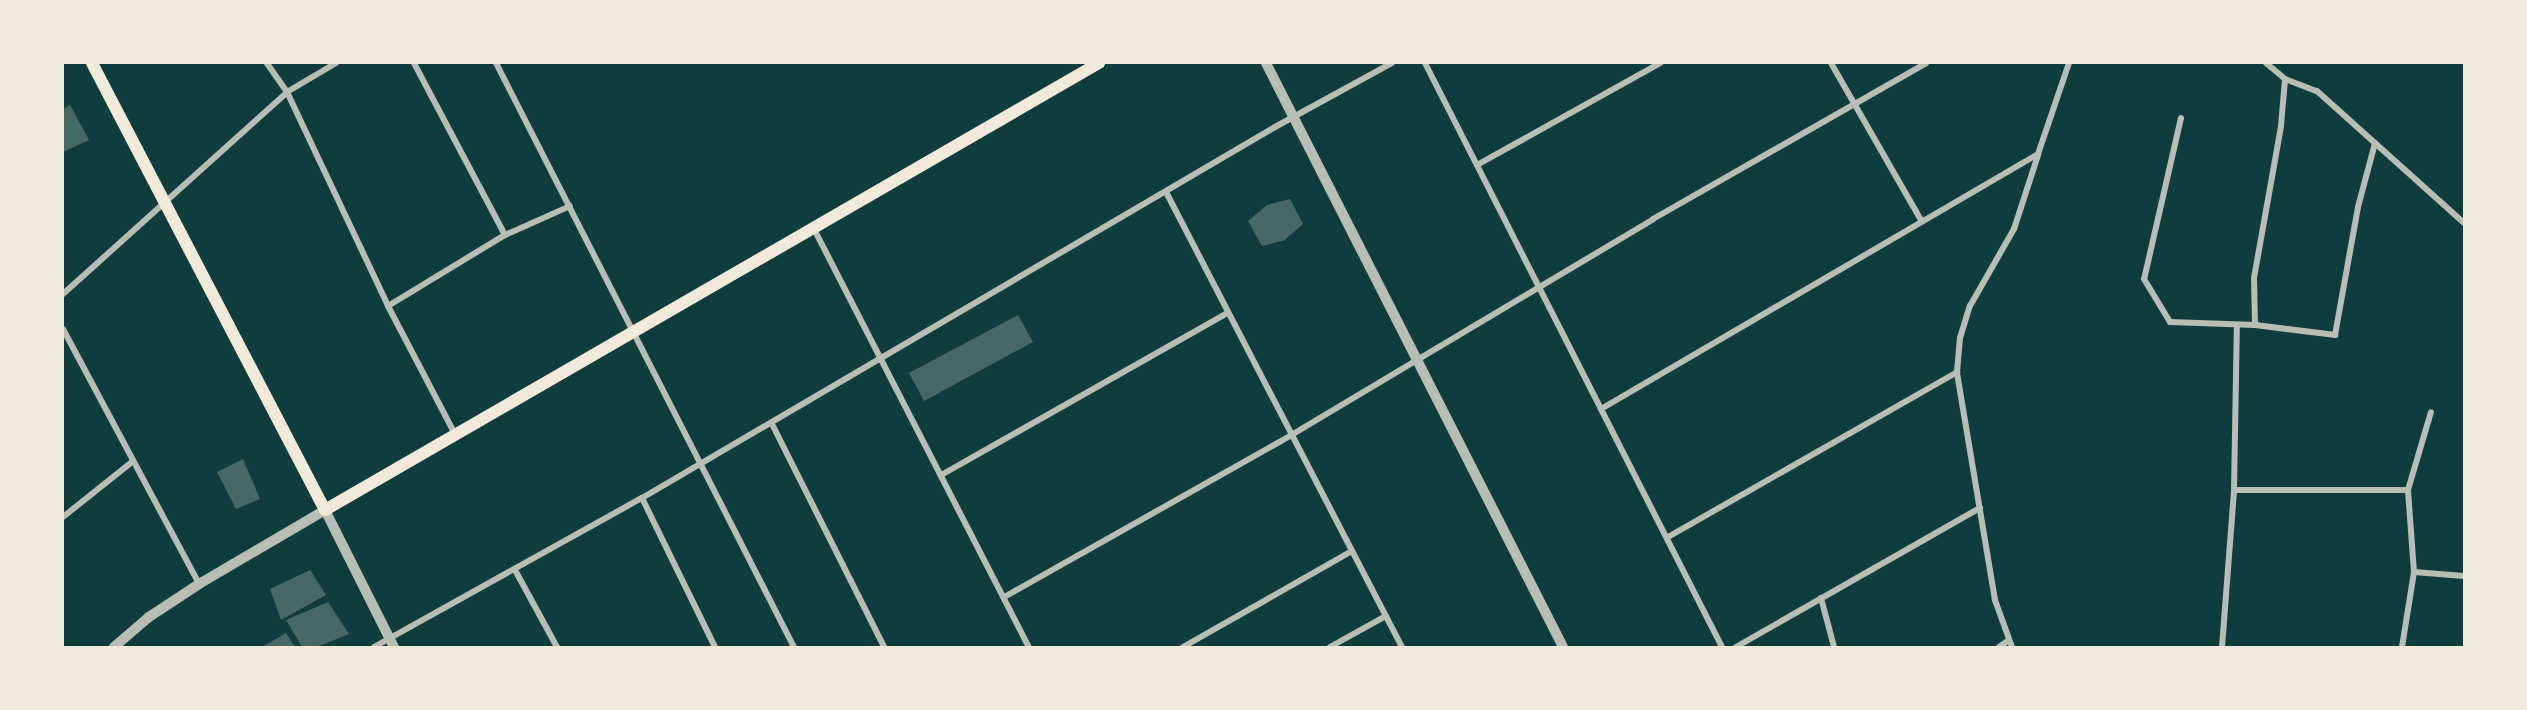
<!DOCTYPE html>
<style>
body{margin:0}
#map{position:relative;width:2527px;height:710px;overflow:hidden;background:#0f3d3e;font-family:Quicksand,sans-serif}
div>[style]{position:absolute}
.building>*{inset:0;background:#486865}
.minor>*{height:6px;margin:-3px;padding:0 3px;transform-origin:3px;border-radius:3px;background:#b8beb3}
.tertiary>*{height:10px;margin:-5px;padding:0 5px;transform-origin:5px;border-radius:5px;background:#b8beb3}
.secondary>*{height:12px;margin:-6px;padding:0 6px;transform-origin:6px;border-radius:6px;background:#f1e9da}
span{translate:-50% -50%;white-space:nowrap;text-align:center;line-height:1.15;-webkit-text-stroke:4.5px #f1e9da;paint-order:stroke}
.frame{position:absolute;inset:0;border:64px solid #f1e9da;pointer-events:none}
</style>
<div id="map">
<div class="building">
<i style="clip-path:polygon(70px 105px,89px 140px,63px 152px,63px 109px)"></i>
<i style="clip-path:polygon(1290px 199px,1303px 224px,1285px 240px,1262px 246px,1248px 221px,1267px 205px)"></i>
<i style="clip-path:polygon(1018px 315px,1033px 342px,924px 401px,909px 373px)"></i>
<i style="clip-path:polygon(243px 459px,260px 499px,236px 509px,217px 472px)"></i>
<i style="clip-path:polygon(310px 570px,326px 595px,281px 620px,270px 589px)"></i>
<i style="clip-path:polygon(328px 602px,349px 634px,317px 647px,302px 647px,286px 620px)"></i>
<i style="clip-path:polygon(286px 633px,295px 647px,262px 647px)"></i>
</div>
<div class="minor">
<i style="left:336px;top:63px;width:57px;rotate:149.4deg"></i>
<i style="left:287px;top:92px;width:237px;rotate:64.7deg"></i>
<i style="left:388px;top:306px;width:137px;rotate:-31.3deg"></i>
<i style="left:505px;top:235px;width:195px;rotate:-117.9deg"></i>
<i style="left:496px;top:63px;width:656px;rotate:62.97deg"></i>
<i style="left:1425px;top:63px;width:655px;rotate:63.04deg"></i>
<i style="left:1831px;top:63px;width:181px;rotate:60.2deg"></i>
<i style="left:2266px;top:63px;width:25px;rotate:40deg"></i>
<i style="left:2285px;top:79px;width:34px;rotate:21deg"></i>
<i style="left:2317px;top:91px;width:198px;rotate:41.9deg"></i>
<i style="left:2181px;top:118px;width:165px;rotate:102.9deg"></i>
<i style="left:2144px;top:279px;width:50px;rotate:58.8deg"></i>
<i style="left:2170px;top:322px;width:85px;rotate:2deg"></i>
<i style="left:2255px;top:325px;width:81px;rotate:7.1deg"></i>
<i style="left:2335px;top:335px;width:130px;rotate:-79.8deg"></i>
<i style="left:2358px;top:207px;width:66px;rotate:-75.1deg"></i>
<i style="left:1477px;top:165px;width:210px;rotate:-29.1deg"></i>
<i style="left:1166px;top:192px;width:513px;rotate:62.59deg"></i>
<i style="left:814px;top:229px;width:470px;rotate:62.8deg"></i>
<i style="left:505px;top:235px;width:71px;rotate:-24deg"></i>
<i style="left:63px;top:294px;width:302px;rotate:-42deg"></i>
<i style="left:287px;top:92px;width:35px;rotate:-125deg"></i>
<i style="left:388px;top:306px;width:144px;rotate:62.4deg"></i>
<i style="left:2255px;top:325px;width:47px;rotate:-91.2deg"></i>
<i style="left:2254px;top:278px;width:154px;rotate:-79.9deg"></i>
<i style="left:2281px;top:126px;width:47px;rotate:-85.1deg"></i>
<i style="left:63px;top:329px;width:289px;rotate:61.9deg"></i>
<i style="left:1601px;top:409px;width:506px;rotate:-30.26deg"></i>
<i style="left:2038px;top:154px;width:96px;rotate:-71.2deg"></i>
<i style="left:772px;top:424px;width:250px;rotate:63.3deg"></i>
<i style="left:943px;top:474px;width:326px;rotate:-29.5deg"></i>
<i style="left:2234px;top:490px;width:174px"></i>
<i style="left:642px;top:498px;width:734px;rotate:-30.37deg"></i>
<i style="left:1275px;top:127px;width:133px;rotate:-28.7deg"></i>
<i style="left:63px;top:517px;width:88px;rotate:-38.6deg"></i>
<i style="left:1668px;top:537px;width:333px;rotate:-29.7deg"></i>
<i style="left:515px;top:570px;width:88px;rotate:61.4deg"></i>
<i style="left:2414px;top:572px;width:50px;rotate:4.6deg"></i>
<i style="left:1006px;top:596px;width:330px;rotate:-29.4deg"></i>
<i style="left:1293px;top:434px;width:419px;rotate:-30.8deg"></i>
<i style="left:1653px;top:219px;width:314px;rotate:-29.7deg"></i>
<i style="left:1821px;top:598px;width:51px;rotate:75.1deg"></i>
<i style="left:374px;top:647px;width:307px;rotate:-29.1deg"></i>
<i style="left:642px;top:498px;width:166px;rotate:63.9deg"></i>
<i style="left:1183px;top:647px;width:194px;rotate:-29.6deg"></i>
<i style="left:1330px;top:647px;width:64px;rotate:-29deg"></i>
<i style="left:1736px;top:647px;width:281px;rotate:-29.7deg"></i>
<i style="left:1999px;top:647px;width:11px;rotate:-34deg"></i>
<i style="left:2012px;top:647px;width:50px;rotate:-109.9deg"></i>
<i style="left:1995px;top:600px;width:231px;rotate:-99.5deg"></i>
<i style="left:1957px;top:372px;width:34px;rotate:-85deg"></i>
<i style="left:1960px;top:338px;width:34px;rotate:-73deg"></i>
<i style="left:1970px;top:306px;width:89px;rotate:-60.3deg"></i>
<i style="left:2014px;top:229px;width:78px;rotate:-72deg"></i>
<i style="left:2222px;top:647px;width:157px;rotate:-85.6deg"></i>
<i style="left:2234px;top:490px;width:165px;rotate:-89deg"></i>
<i style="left:2402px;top:647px;width:76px;rotate:-80.9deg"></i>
<i style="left:2414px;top:572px;width:82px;rotate:-94.2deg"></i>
<i style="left:2408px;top:490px;width:81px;rotate:-73.6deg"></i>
</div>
<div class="tertiary">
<i style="left:1266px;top:63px;width:655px;rotate:63.04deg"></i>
<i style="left:114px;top:647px;width:46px;rotate:-40.6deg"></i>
<i style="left:149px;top:617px;width:60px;rotate:-33.4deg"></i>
<i style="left:199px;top:584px;width:146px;rotate:-30.4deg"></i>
<i style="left:325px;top:510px;width:153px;rotate:63.3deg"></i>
</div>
<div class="secondary">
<i style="left:92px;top:63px;width:504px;rotate:62.47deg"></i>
<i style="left:325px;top:510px;width:894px;rotate:-30.01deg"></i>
</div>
<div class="frame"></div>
</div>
